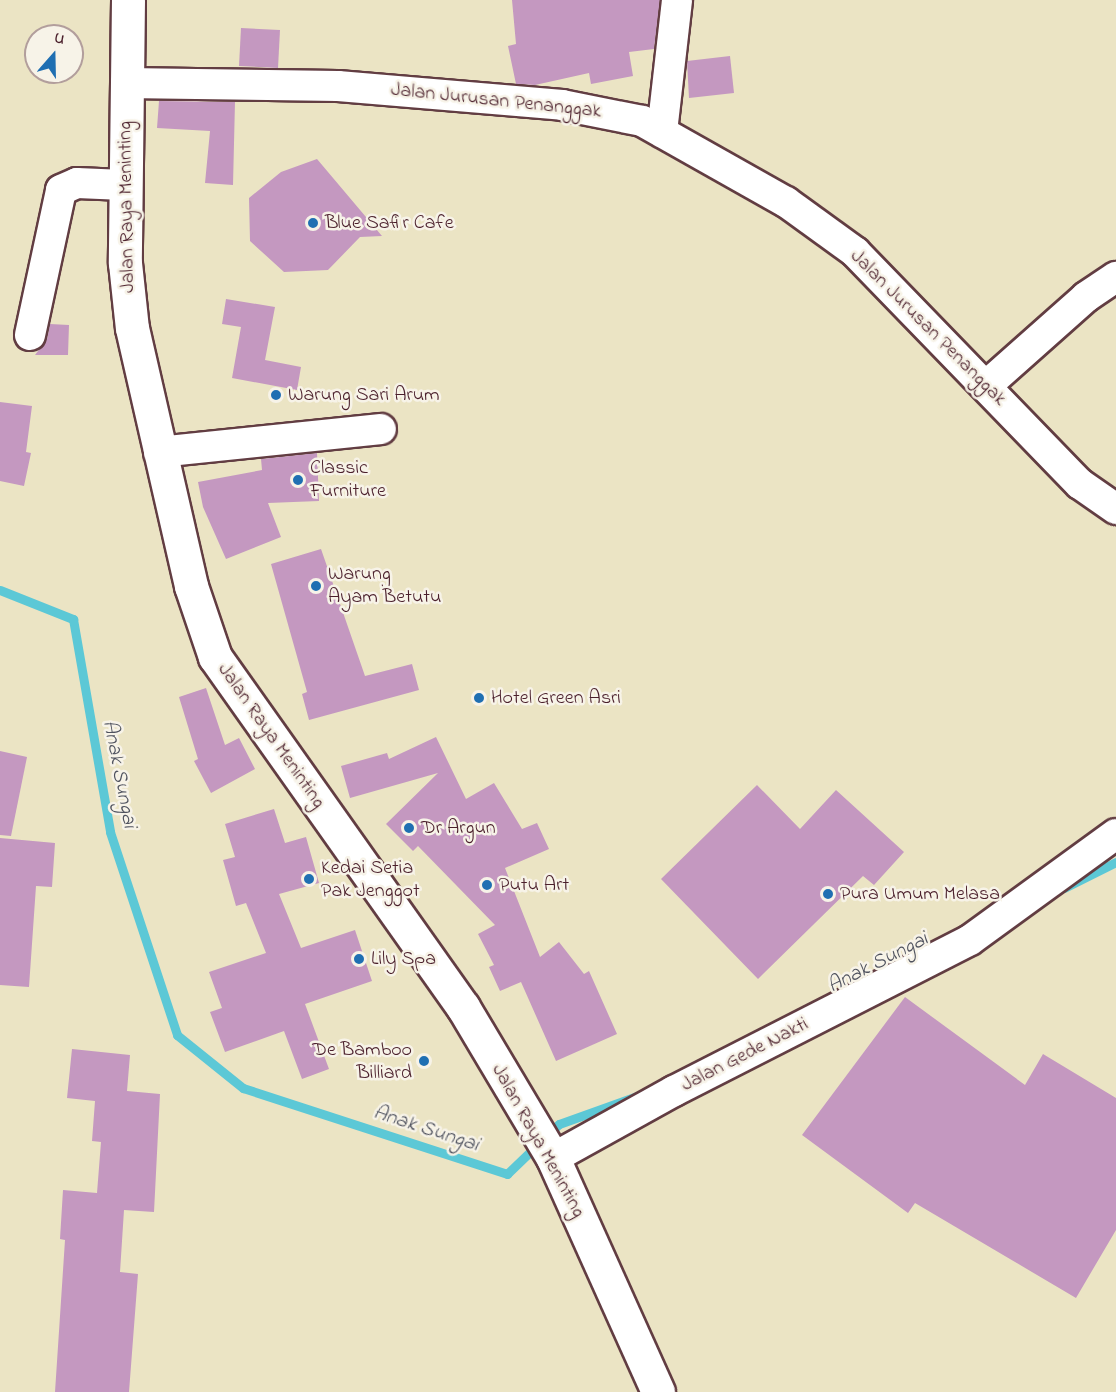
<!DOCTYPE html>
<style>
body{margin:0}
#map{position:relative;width:1116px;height:1392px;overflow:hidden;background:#ebe4c4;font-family:"Indie Flower",sans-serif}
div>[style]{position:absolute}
.stream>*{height:9px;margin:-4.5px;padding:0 4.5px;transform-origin:4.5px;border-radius:4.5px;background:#5cc8d6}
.building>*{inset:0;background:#c498c0}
.roads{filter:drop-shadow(2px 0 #623d42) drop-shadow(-2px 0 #623d42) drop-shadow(0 2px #623d42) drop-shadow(0 -2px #623d42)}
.minor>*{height:30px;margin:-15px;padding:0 15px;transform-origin:15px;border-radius:15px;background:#fff}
.highway>*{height:33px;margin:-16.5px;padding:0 16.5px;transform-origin:16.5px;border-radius:16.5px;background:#fff}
.dots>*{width:16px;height:16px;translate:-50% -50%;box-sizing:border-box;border:3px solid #f7f3e8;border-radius:50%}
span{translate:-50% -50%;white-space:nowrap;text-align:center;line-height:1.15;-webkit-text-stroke:5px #f7f3e8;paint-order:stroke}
.street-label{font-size:20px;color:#4a1f2b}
.poi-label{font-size:20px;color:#4a1f2b}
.left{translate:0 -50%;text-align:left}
.right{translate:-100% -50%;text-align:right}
.water-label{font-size:21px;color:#4f525e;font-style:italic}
.north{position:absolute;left:24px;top:24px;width:60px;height:60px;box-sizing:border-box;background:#f7f3e8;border:2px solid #b29e9c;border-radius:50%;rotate:20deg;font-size:16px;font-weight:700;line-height:24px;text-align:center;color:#4a1f2b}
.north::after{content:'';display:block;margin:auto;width:21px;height:27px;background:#1f6fb2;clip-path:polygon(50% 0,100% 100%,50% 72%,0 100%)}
</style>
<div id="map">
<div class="stream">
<i style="left:0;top:590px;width:79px;rotate:21.7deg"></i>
<i style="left:73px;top:619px;width:216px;rotate:80.1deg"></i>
<i style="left:110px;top:832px;width:214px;rotate:71.7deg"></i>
<i style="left:177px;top:1035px;width:85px;rotate:38.8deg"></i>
<i style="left:243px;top:1088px;width:278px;rotate:18deg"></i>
<i style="left:507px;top:1174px;width:72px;rotate:-43.9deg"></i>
<i style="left:559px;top:1124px;width:86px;rotate:-19.7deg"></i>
<i style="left:1064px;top:888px;width:58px;rotate:-26.6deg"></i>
</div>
<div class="building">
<i style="clip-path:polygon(512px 0,660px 0,654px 49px,629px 52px,633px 76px,591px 84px,589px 73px,535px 85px,516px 84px,508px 46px,516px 44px)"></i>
<i style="clip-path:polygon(241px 28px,280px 30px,278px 68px,239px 66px)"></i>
<i style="clip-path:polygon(730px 56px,734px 93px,689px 98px,687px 61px)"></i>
<i style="clip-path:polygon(159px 101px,235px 102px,233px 185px,205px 183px,210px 131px,157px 128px)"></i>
<i style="clip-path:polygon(317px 159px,382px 236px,360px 237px,328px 270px,284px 272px,250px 241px,249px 198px,281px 172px)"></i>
<i style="clip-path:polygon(226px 299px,275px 307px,265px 360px,301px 367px,297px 390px,232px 378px,241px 327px,222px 324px)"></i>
<i style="clip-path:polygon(50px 324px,69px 325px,68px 355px,35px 355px,47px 339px)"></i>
<i style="clip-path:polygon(0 402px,32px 406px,26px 452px,31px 453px,24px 486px,0 481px)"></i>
<i style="clip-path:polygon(317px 453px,319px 501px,268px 503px,281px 537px,226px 559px,203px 507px,198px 482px,262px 470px,261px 459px)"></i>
<i style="clip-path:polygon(321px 549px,365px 676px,412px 664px,419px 690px,309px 720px,302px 694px,307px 692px,271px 564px)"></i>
<i style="clip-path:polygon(206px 688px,225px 745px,239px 738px,255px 769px,211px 793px,194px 761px,198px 759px,179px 697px)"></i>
<i style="clip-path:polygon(436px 737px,466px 799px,494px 783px,522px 829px,537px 823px,549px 849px,505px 868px,540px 957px,559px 942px,584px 974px,589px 971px,617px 1034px,556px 1061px,521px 982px,500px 991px,489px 967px,494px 965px,478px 934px,495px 925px,418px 846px,413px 851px,386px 824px,438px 773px,350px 798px,341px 766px,387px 753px,389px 759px)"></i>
<i style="clip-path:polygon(0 751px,27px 757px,11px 836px,0 835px)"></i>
<i style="clip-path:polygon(757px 785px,800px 829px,836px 790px,904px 852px,874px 885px,863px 876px,758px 979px,661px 879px)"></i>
<i style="clip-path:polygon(274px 809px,285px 843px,306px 837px,319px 883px,279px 894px,301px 948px,355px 930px,372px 981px,305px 1004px,329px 1069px,302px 1079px,284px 1031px,225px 1052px,210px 1012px,222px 1008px,209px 972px,266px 953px,246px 903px,236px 906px,223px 860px,235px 857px,225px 824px)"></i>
<i style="clip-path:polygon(0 838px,55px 843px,52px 887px,36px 886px,29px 987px,0 985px)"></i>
<i style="clip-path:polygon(905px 997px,1025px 1085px,1043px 1054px,1116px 1098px,1116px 1230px,1076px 1298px,915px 1203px,908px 1213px,802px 1135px)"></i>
<i style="clip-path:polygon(72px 1049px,130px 1055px,127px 1091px,160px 1094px,154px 1212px,124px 1210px,120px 1272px,138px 1274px,129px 1392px,55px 1392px,65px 1240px,60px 1239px,63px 1190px,97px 1193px,101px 1142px,92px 1141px,95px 1101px,67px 1098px)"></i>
</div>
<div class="roads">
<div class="minor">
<i style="left:126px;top:83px;width:212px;rotate:0.8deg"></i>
<i style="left:338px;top:86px;width:225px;rotate:4.8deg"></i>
<i style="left:562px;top:105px;width:82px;rotate:11.3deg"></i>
<i style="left:642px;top:121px;width:165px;rotate:29.4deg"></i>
<i style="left:786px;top:202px;width:85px;rotate:35.9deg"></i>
<i style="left:855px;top:252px;width:323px;rotate:45.9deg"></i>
<i style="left:1080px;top:484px;width:44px;rotate:34.8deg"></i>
<i style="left:662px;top:132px;width:133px;rotate:-83.5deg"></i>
<i style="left:30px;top:335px;width:148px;rotate:-77.9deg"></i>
<i style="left:61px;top:190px;width:17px;rotate:-24deg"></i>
<i style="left:77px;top:183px;width:47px;rotate:2.4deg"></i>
<i style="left:987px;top:385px;width:132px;rotate:-41.6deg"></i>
<i style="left:1086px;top:297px;width:36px;rotate:-34deg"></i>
<i style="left:159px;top:452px;width:223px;rotate:-5.9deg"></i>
<i style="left:553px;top:1158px;width:138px;rotate:-29deg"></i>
<i style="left:674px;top:1091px;width:332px;rotate:-27deg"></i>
<i style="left:970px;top:940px;width:180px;rotate:-36deg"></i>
</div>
<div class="highway">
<i style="left:128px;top:0;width:263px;rotate:90.7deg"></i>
<i style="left:125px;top:263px;width:65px;rotate:83.9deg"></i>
<i style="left:132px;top:328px;width:265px;rotate:77.1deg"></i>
<i style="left:191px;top:586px;width:75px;rotate:71.3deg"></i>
<i style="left:215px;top:657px;width:429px;rotate:54.7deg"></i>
<i style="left:463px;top:1007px;width:176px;rotate:59.2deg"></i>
<i style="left:553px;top:1158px;width:256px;rotate:65.8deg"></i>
</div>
</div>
<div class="dots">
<i style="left:313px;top:223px;background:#1f6fb2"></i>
<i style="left:276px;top:395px;background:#1f6fb2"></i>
<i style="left:298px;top:480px;background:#1f6fb2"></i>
<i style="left:316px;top:586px;background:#1f6fb2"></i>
<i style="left:479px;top:698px;background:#1f6fb2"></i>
<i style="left:409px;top:828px;background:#1f6fb2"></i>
<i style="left:309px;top:879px;background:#1f6fb2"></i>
<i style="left:487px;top:885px;background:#1f6fb2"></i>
<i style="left:828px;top:894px;background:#1f6fb2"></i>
<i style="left:359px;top:959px;background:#1f6fb2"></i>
<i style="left:424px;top:1061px;background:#1f6fb2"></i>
</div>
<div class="street-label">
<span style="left:496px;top:101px;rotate:6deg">Jalan Jurusan Penanggak</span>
<span style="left:127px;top:207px;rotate:-91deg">Jalan Raya Meninting</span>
<span style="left:928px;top:328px;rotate:45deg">Jalan Jurusan Penanggak</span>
<span style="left:271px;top:736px;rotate:55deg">Jalan Raya Meninting</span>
<span style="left:745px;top:1055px;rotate:-27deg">Jalan Gede Nakti</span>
<span style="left:538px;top:1141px;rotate:61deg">Jalan Raya Meninting</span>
</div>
<div class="poi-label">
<span class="left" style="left:325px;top:223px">Blue Safir Cafe</span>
<span class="left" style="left:288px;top:395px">Warung Sari Arum</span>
<span class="left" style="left:310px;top:480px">Classic<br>Furniture</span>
<span class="left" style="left:328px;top:586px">Warung<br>Ayam Betutu</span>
<span class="left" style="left:491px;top:698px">Hotel Green Asri</span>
<span class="left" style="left:421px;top:828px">Dr Argun</span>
<span class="left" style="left:321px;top:880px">Kedai Setia<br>Pak Jenggot</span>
<span class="left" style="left:499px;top:885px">Putu Art</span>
<span class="left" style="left:840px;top:894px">Pura Umum Melasa</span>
<span class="left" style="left:371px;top:959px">Lily Spa</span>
<span class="right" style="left:412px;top:1062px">De Bamboo<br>Billiard</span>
</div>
<div class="water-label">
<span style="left:119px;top:774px;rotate:79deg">Anak Sungai</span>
<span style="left:878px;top:963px;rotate:-27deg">Anak Sungai</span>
<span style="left:426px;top:1129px;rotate:18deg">Anak Sungai</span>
</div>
<div class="north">U</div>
</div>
